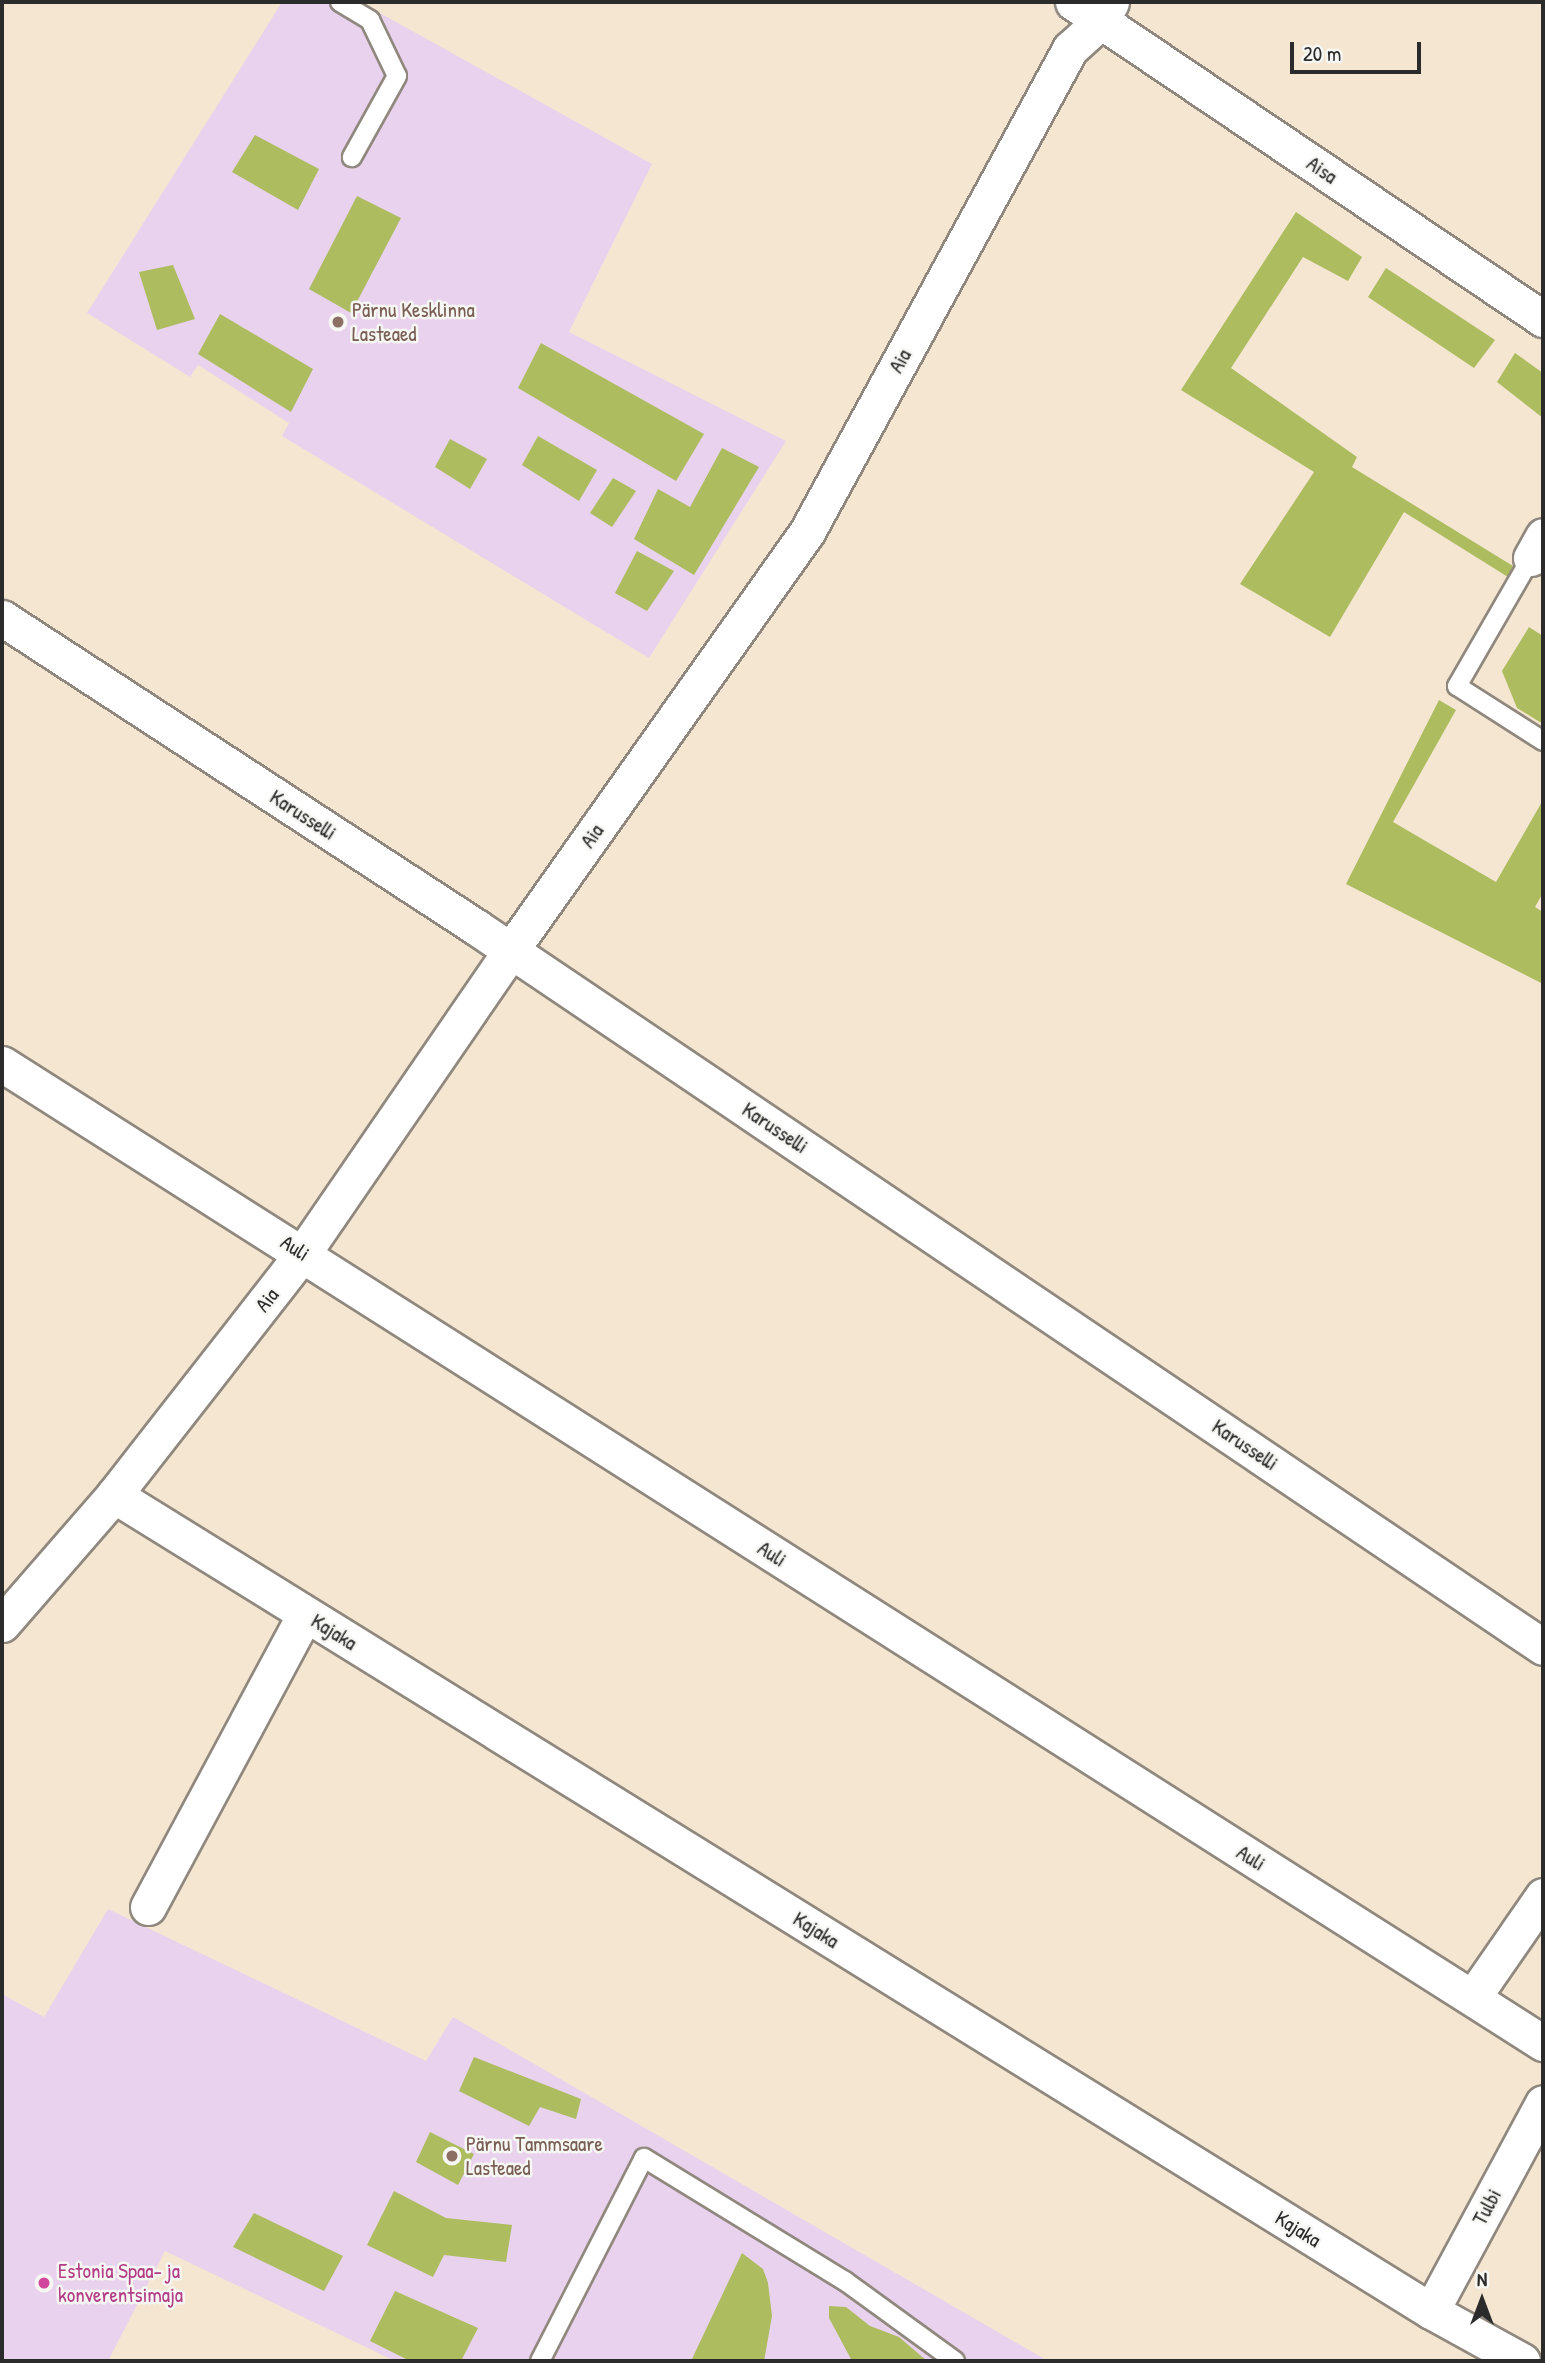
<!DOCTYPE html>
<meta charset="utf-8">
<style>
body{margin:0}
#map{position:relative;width:1545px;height:2363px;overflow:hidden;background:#f4e6d1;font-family:"Patrick Hand",sans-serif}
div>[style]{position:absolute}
.built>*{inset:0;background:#e9d2ed}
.green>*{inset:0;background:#acbc5f}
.roads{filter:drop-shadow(2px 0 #90887e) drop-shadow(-2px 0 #90887e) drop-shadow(0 2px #90887e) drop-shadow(0 -2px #90887e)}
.service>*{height:18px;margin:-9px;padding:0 9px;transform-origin:9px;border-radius:9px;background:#fff}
.minor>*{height:35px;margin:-17.5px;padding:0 17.5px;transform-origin:17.5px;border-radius:17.5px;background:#fff}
.dots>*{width:19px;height:19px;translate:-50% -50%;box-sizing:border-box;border:4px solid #f6f6f2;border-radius:50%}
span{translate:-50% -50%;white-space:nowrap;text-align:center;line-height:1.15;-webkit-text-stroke:5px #f6f6f2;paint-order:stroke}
.street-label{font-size:21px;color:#2b2b2b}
.education-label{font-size:21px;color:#785e54}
.left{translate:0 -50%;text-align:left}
.hotel-label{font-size:21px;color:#b23c85}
.frame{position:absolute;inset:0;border:4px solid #2b2b2b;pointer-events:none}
.north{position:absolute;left:1447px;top:2265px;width:70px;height:70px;-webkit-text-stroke:5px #f6f6f2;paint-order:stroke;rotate:0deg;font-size:19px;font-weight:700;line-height:28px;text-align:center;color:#2b2b2b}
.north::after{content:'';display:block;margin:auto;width:24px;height:32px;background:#2b2b2b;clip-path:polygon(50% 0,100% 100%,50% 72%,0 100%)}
.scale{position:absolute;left:1290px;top:42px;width:131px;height:32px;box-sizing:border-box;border:4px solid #2b2b2b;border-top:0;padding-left:9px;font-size:21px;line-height:24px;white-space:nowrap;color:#2b2b2b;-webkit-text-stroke:5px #f6f6f2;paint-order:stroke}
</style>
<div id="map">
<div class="built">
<i style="clip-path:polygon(282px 2px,360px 2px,652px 164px,569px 332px,786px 441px,649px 658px,282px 436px,289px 423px,198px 365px,190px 377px,87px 313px)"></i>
<i style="clip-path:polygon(108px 1909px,426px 2061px,453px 2017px,1048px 2361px,395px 2361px,165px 2251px,108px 2361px,2px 2361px,2px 1994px,44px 2017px)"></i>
</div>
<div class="green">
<i style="clip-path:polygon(255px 135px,319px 169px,298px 210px,232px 172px)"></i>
<i style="clip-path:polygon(357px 196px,401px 218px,351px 313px,309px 289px)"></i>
<i style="clip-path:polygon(1296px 212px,1362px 257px,1348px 281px,1303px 257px,1231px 368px,1357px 457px,1352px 467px,1513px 566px,1508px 577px,1404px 512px,1330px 637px,1240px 584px,1314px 472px,1181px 390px)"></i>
<i style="clip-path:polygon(173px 265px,195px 319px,157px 330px,139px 272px)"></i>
<i style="clip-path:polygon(1386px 268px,1495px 340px,1474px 368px,1368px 297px)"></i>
<i style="clip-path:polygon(220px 314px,313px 369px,291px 412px,198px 354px)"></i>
<i style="clip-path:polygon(541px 343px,704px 434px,676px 481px,518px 388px)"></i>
<i style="clip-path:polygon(1515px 353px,1543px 373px,1543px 418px,1497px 382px)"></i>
<i style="clip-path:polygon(538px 436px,597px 470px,579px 501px,522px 465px)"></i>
<i style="clip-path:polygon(450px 439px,487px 459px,470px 489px,435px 467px)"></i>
<i style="clip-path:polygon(722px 448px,759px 467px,694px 575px,634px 539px,658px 489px,690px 507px)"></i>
<i style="clip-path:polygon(613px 478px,636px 491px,612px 527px,590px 513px)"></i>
<i style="clip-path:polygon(637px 551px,674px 571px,647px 611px,615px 593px)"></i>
<i style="clip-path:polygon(1529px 627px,1543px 636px,1543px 724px,1517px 708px,1502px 671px)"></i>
<i style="clip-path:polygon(1439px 700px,1456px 710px,1393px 822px,1496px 882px,1543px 800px,1543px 893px,1535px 907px,1543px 912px,1543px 984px,1346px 884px)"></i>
<i style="clip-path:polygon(474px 2057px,581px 2099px,576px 2119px,540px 2107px,529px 2126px,459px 2091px)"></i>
<i style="clip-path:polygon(430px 2132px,474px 2154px,458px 2185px,416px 2162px)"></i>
<i style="clip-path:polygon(394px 2191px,446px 2218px,512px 2225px,506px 2262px,444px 2255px,433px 2277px,367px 2245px)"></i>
<i style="clip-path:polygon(254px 2213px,343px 2256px,324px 2291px,233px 2247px)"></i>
<i style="clip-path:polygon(742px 2253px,763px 2269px,768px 2283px,772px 2316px,764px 2361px,691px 2361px)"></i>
<i style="clip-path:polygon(395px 2291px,478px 2328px,461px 2361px,410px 2361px,370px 2341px)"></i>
<i style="clip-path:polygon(829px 2306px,846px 2307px,870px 2326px,899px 2337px,927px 2361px,852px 2361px,829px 2318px)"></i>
</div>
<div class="roads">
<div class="service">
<i style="left:340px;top:2px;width:35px;rotate:31deg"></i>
<i style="left:370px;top:20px;width:62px;rotate:64.3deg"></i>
<i style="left:397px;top:76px;width:93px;rotate:119.1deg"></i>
<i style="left:1531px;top:558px;width:148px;rotate:120deg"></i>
<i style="left:1457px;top:686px;width:102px;rotate:32.6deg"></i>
<i style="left:540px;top:2361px;width:228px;rotate:-62.9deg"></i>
<i style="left:644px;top:2158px;width:236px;rotate:31.5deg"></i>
<i style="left:845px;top:2281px;width:136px;rotate:36deg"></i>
</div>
<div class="minor">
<i style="left:1073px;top:2px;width:567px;rotate:34deg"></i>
<i style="left:1531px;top:558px;width:25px;rotate:-61deg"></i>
<i style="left:2px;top:618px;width:566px;rotate:33.1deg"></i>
<i style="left:476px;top:927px;width:1287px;rotate:34.01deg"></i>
<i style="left:2px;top:1064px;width:1826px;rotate:32.43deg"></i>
<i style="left:114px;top:1495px;width:1549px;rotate:31.78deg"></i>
<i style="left:1431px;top:2311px;width:104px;rotate:28.8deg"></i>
<i style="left:2px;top:1624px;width:171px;rotate:-49deg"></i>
<i style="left:114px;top:1495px;width:307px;rotate:-52deg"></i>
<i style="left:303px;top:1253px;width:368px;rotate:-55.5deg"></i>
<i style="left:511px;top:950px;width:512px;rotate:-54.7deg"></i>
<i style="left:807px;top:532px;width:550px;rotate:-61.43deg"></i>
<i style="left:1070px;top:49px;width:42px;rotate:-42.1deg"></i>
<i style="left:1101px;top:21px;width:21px;rotate:-62deg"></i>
<i style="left:148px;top:1907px;width:332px;rotate:-61.8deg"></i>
<i style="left:1473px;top:1997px;width:123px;rotate:-55.3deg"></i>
<i style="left:1431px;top:2311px;width:236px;rotate:-61.7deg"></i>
</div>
</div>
<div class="dots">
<i style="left:338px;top:322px;background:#8d6e63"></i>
<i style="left:452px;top:2156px;background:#8d6e63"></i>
<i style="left:44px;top:2283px;background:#d1479c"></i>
</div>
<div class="street-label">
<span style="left:1322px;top:170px;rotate:34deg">Aisa</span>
<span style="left:900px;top:361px;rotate:-61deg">Aia</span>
<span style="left:303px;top:815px;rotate:33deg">Karusselli</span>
<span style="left:592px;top:836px;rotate:-55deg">Aia</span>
<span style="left:775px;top:1128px;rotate:34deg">Karusselli</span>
<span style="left:295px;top:1248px;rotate:33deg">Auli</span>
<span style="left:267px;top:1300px;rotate:-52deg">Aia</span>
<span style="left:1245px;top:1445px;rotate:34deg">Karusselli</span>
<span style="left:772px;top:1554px;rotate:33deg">Auli</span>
<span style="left:334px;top:1632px;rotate:32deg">Kajaka</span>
<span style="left:1251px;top:1858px;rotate:32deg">Auli</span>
<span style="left:816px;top:1930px;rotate:32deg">Kajaka</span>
<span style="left:1487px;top:2207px;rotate:-62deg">Tulbi</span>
<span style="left:1298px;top:2229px;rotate:32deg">Kajaka</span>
</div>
<div class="education-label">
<span class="left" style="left:352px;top:322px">Pärnu Kesklinna<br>Lasteaed</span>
<span class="left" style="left:466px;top:2156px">Pärnu Tammsaare<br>Lasteaed</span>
</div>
<div class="hotel-label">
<span class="left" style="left:58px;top:2283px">Estonia Spaa- ja<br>konverentsimaja</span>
</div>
<div class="frame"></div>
<div class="north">N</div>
<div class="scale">20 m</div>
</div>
